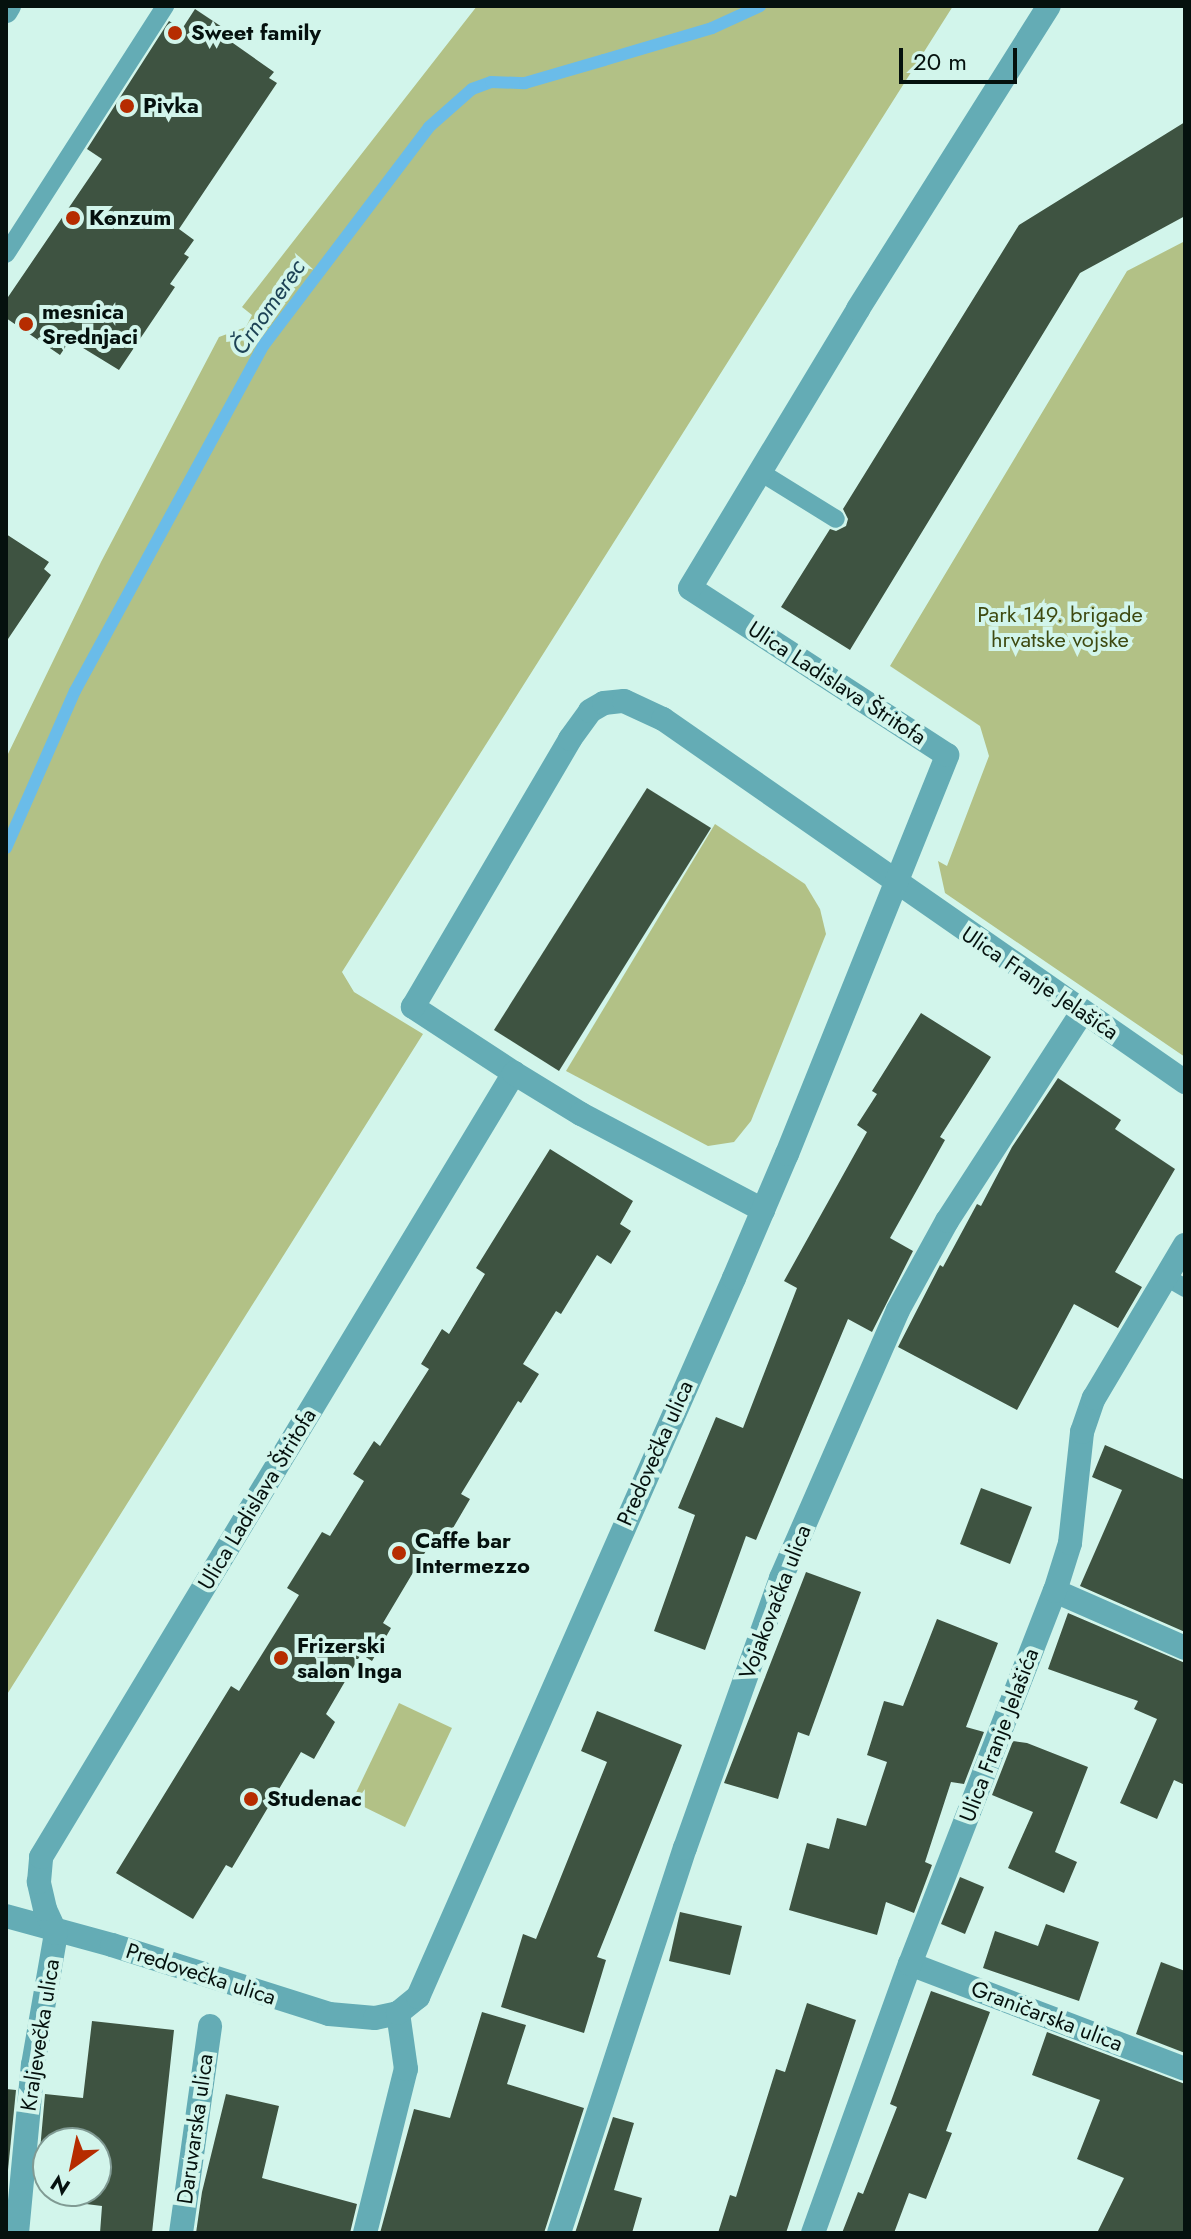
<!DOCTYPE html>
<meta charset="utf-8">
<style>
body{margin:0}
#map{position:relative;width:1191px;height:2239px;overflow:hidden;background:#d2f5eb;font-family:Jost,sans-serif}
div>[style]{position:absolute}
.green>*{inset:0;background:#b2c186}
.stream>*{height:12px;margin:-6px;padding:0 6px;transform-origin:6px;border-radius:6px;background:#6abce9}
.building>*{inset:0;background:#3e5341}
.lane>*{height:18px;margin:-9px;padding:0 9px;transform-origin:9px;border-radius:9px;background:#64acb5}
.street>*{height:24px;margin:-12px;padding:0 12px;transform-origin:12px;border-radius:12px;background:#64acb5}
.dots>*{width:22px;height:22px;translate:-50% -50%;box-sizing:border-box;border:4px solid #d2f5eb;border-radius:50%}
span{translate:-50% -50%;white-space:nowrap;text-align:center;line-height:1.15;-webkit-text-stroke:8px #d2f5eb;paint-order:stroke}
.poi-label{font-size:22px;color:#05110e;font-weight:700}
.left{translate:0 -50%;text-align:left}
.park-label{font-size:22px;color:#3e4a11}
.street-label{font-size:22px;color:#05110e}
.water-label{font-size:24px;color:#1e4356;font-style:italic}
.frame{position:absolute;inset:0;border:8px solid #05110e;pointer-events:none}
.north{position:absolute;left:32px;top:2127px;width:80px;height:80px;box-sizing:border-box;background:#d2f5eb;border:2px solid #809a93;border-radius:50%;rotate:213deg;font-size:22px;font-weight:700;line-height:32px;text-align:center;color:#05110e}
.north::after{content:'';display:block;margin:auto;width:28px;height:36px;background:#b62c00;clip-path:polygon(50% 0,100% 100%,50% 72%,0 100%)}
.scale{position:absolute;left:899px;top:48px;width:118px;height:36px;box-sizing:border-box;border:4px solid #05110e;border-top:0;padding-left:10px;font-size:24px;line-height:28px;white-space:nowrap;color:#05110e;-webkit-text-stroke:6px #d2f5eb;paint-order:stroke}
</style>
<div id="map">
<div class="green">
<i style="clip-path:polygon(477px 6px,953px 6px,342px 972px,354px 992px,423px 1034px,6px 1696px,6px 758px,101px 562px,219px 337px,246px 327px,252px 315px,242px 307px)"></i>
<i style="clip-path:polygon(1185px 241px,1185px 1057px,945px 893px,938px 861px,947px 866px,989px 756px,980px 726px,890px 666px,1127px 271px)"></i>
<i style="clip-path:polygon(715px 824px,805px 884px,820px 909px,826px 934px,751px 1121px,734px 1142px,708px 1146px,566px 1071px)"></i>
<i style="clip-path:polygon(399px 1703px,452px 1728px,405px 1827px,352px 1801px)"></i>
</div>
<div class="stream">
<i style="left:6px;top:848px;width:171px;rotate:-66.3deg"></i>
<i style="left:75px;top:691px;width:393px;rotate:-61.4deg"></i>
<i style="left:263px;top:346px;width:275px;rotate:-52.8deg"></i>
<i style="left:429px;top:127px;width:57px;rotate:-41.5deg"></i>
<i style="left:472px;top:89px;width:20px;rotate:-20deg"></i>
<i style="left:491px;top:82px;width:34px;rotate:2deg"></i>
<i style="left:525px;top:83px;width:82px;rotate:-16.2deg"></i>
<i style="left:604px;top:60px;width:113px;rotate:-16.5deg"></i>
<i style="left:712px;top:28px;width:53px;rotate:-24.6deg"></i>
</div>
<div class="building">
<i style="clip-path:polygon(195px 9px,234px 35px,230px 41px,274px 72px,269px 78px,277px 83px,179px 229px,194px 240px,184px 254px,189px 257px,170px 284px,175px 287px,119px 370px,70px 340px,60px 355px,6px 318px,6px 300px,102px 159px,87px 149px,169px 21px,182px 29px)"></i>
<i style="clip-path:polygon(1185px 122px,1185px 216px,1080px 273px,850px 650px,781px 607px,830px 529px,836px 531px,846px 526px,848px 519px,843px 509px,1019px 225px)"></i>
<i style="clip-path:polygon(6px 534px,49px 562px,44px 569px,51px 575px,6px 642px)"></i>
<i style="clip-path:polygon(647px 788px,711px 828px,559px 1071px,494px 1030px)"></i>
<i style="clip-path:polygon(921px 1013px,991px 1057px,940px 1137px,945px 1140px,890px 1238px,913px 1251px,872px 1332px,848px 1319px,756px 1540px,746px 1536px,705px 1650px,654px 1631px,695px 1515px,678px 1508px,716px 1417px,743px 1428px,797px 1288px,784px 1281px,867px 1132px,857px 1125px,877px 1094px,872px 1091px)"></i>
<i style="clip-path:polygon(1058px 1078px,1121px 1120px,1115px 1129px,1175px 1169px,1115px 1272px,1142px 1287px,1118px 1328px,1074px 1304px,1017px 1410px,898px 1347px,940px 1265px,943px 1267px,977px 1204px,981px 1206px,1012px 1147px)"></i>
<i style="clip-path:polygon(550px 1149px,633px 1201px,620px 1224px,631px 1231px,611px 1264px,597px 1255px,561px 1314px,556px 1311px,523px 1364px,539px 1374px,521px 1403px,518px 1401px,461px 1494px,470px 1499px,446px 1540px,436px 1534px,383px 1623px,391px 1628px,372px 1661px,361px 1654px,326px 1714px,335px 1722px,314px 1759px,301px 1752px,232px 1868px,226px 1865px,193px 1919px,116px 1873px,231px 1686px,239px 1691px,299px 1595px,287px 1588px,322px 1532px,330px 1536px,364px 1481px,353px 1474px,374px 1441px,380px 1446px,429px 1369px,421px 1364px,442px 1329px,449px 1334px,485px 1274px,476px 1268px)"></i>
<i style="clip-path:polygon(1105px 1445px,1185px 1480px,1185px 1632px,1080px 1586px,1122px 1490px,1092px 1477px)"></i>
<i style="clip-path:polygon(981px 1488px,1032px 1507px,1010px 1564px,960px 1544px)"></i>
<i style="clip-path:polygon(806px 1572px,861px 1592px,809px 1736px,798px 1732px,778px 1799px,724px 1783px)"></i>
<i style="clip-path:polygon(1068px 1613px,1185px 1663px,1185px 1785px,1174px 1780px,1157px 1819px,1120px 1803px,1157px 1719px,1134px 1709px,1138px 1701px,1048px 1669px)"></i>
<i style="clip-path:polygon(937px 1619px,998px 1643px,966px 1727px,984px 1732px,964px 1784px,951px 1782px,925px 1862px,932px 1865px,914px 1913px,886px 1902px,877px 1935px,789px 1910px,807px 1843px,829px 1849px,837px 1818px,866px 1826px,887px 1762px,867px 1755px,884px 1701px,903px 1706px)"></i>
<i style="clip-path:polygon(597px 1711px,682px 1745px,597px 1957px,606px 1960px,584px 2033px,501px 2007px,523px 1934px,536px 1939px,607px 1762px,581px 1751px)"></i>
<i style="clip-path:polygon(1013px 1741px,1027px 1743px,1088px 1767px,1055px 1852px,1077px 1862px,1064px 1893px,1008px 1868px,1033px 1812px,992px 1795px)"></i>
<i style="clip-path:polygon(960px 1877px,984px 1887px,965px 1934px,941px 1924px)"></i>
<i style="clip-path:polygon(680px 1912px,742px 1926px,730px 1975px,669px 1961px)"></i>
<i style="clip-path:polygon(1046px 1924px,1099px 1942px,1079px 2001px,983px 1968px,995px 1931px,1038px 1946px)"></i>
<i style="clip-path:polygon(1161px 1962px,1185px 1971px,1185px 2053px,1136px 2034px)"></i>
<i style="clip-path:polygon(931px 1991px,990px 2012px,946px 2131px,952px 2133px,926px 2199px,909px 2193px,894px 2233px,842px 2233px,858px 2192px,863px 2194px,897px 2107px,890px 2104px)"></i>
<i style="clip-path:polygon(807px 2003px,856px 2020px,786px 2233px,718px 2233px,730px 2195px,736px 2197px,776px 2069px,785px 2072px)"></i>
<i style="clip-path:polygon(482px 2012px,526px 2025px,507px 2084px,584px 2108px,544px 2233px,380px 2233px,414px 2109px,450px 2118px)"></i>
<i style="clip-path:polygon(92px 2021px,174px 2030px,152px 2233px,100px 2233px,102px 2206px,86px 2204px,88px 2191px,96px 2191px,96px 2143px,48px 2143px,48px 2185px,37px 2184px,45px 2094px,83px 2098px)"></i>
<i style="clip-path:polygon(1047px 2032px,1185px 2084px,1185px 2233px,1097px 2233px,1124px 2178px,1077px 2159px,1100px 2100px,1032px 2075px)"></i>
<i style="clip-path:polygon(6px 2089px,16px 2090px,7px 2180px,6px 2180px)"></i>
<i style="clip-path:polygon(226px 2094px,279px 2106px,262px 2178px,357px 2204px,350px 2233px,196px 2233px,202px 2192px)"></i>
<i style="clip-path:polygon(613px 2117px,634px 2123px,614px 2190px,642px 2198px,632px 2233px,575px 2233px)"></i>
</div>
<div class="lane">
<i style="left:6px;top:254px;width:295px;rotate:-57.3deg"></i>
<i style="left:760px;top:472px;width:89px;rotate:31.7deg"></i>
<i style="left:1166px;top:1277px;width:22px;rotate:30deg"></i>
</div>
<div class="street">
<i style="left:6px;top:11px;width:6px;rotate:-59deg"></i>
<i style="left:514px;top:1073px;width:121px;rotate:-146.8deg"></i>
<i style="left:413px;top:1007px;width:311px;rotate:-59.6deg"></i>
<i style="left:570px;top:739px;width:34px;rotate:-54deg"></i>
<i style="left:590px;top:711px;width:16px;rotate:-30deg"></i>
<i style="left:604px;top:703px;width:20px;rotate:-6deg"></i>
<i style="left:624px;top:701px;width:43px;rotate:24.8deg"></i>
<i style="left:663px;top:719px;width:636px;rotate:34.81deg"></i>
<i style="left:1055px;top:1591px;width:142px;rotate:23.7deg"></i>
<i style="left:6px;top:1916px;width:110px;rotate:15.3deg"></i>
<i style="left:112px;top:1945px;width:228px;rotate:17.6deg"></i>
<i style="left:329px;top:2014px;width:46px;rotate:5deg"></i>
<i style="left:375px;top:2018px;width:24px;rotate:-12deg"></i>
<i style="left:910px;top:1964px;width:294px;rotate:20.9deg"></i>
<i style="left:17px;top:2233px;width:169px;rotate:-84.6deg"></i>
<i style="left:33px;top:2065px;width:134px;rotate:-80.1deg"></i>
<i style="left:56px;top:1933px;width:26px;rotate:-115deg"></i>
<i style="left:45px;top:1909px;width:28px;rotate:-103deg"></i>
<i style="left:39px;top:1882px;width:25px;rotate:-85deg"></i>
<i style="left:41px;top:1857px;width:916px;rotate:-58.9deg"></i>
<i style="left:514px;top:1073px;width:79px;rotate:31.5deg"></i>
<i style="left:581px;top:1114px;width:206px;rotate:27.8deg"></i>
<i style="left:181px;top:2233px;width:209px;rotate:-82deg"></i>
<i style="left:365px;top:2233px;width:169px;rotate:-76deg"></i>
<i style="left:406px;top:2069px;width:57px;rotate:-98.1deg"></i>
<i style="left:398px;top:2013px;width:26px;rotate:-39deg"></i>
<i style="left:418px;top:1997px;width:785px;rotate:-66.27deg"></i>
<i style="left:734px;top:1278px;width:135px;rotate:-66.9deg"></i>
<i style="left:787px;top:1154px;width:430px;rotate:-68.1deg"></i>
<i style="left:947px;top:755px;width:306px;rotate:-147deg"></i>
<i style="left:690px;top:588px;width:326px;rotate:-58.9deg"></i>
<i style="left:858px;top:309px;width:358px;rotate:-57.8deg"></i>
<i style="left:559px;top:2233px;width:405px;rotate:-71.9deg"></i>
<i style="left:685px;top:1848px;width:287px;rotate:-70.4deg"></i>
<i style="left:781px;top:1578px;width:292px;rotate:-66.4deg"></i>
<i style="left:898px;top:1310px;width:102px;rotate:-61.2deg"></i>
<i style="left:947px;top:1221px;width:249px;rotate:-57.1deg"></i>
<i style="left:813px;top:2233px;width:286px;rotate:-70.2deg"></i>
<i style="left:910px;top:1964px;width:400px;rotate:-68.8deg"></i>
<i style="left:1055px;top:1591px;width:50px;rotate:-72.6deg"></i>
<i style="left:1070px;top:1543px;width:112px;rotate:-83.8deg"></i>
<i style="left:1082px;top:1432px;width:36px;rotate:-71deg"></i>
<i style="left:1094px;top:1398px;width:178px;rotate:-59.3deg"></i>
</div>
<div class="dots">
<i style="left:175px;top:33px;background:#b62c00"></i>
<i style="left:127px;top:106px;background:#b62c00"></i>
<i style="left:73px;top:218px;background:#b62c00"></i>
<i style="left:26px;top:324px;background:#b62c00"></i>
<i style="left:399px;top:1553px;background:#b62c00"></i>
<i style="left:281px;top:1658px;background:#b62c00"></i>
<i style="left:251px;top:1799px;background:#b62c00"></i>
</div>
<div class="poi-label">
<span class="left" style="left:191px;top:33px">Sweet family</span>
<span class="left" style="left:143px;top:106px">Pivka</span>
<span class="left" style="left:89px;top:218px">Konzum</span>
<span class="left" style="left:42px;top:324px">mesnica<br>Srednjaci</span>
<span class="left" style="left:415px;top:1553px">Caffe bar<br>Intermezzo</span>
<span class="left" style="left:297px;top:1658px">Frizerski<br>salon Inga</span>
<span class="left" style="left:267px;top:1799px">Studenac</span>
</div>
<div class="park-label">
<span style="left:1060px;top:627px">Park 149. brigade<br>hrvatske vojske</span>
</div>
<div class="street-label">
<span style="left:837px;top:683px;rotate:33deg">Ulica Ladislava Štritofa</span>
<span style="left:1040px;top:983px;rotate:34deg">Ulica Franje Jelašića</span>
<span style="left:655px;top:1453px;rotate:-66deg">Predovečka ulica</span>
<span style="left:257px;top:1499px;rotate:-59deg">Ulica Ladislava Štritofa</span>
<span style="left:775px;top:1602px;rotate:-69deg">Vojakovačka ulica</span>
<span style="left:999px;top:1735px;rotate:-69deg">Ulica Franje Jelašića</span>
<span style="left:201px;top:1974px;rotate:18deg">Predovečka ulica</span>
<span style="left:1047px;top:2016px;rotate:21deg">Graničarska ulica</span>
<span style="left:40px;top:2035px;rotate:-81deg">Kraljevečka ulica</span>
<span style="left:195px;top:2129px;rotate:-82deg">Daruvarska ulica</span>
</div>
<div class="water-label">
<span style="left:268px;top:307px;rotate:-55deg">Črnomerec</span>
</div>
<div class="frame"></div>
<div class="north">N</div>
<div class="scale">20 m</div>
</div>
